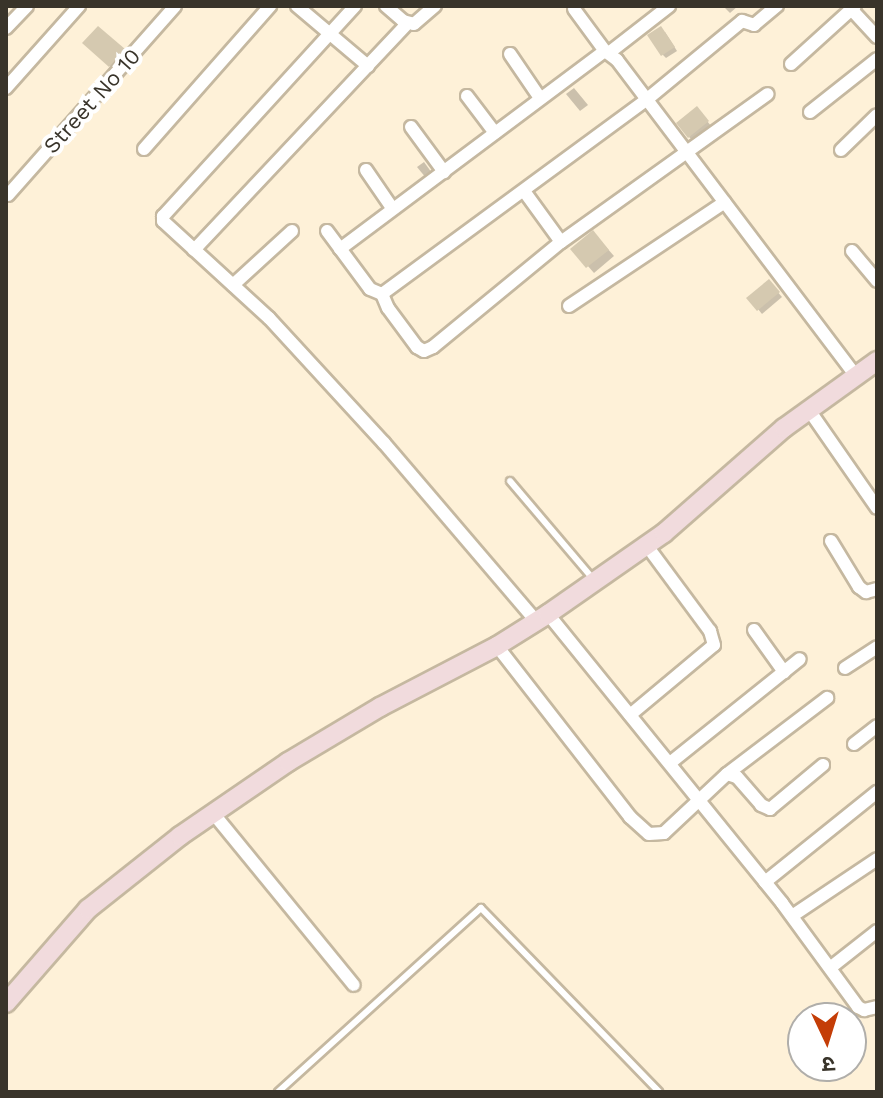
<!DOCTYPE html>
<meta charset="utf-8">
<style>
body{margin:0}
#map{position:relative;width:883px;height:1098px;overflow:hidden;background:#fef1d8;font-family:"Work Sans","Noto Sans Devanagari",sans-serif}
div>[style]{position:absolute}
.shadow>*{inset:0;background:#0003}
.building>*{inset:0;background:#d5c9b0}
.roads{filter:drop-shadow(2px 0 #c5b8a0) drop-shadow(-2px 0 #c5b8a0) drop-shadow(0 2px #c5b8a0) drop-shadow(0 -2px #c5b8a0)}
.lane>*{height:6px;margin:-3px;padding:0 3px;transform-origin:3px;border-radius:3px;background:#fff}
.street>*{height:12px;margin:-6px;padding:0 6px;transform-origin:6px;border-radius:6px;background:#fff}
.secondary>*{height:18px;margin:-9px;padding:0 9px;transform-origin:9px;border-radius:9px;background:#f1dbdd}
span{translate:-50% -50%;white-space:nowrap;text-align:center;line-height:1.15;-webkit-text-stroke:8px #fff;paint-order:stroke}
.street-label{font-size:22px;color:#39342a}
.frame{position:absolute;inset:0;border:8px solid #39342a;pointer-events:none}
.north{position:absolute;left:787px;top:1002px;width:80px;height:80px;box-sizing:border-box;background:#fff;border:2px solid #b0aeaa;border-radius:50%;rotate:176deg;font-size:22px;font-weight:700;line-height:32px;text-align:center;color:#39342a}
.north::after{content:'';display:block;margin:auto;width:28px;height:36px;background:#c43d07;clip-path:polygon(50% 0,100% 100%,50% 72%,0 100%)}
</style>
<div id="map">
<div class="shadow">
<i style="clip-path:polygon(723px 6px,738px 6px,730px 13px)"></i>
<i style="clip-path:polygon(665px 32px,677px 51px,666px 58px,663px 55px)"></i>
<i style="clip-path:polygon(91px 49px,123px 50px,129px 56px,116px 71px)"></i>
<i style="clip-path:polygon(574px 88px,588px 105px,580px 111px,566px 94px)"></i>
<i style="clip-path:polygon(700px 112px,711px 126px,693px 141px,689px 137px)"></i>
<i style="clip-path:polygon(424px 162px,432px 173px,426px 178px,417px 167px)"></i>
<i style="clip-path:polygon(599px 239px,614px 256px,594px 273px,573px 249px)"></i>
<i style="clip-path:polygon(769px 282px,782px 297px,762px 314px,749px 298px)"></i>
</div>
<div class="building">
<i style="clip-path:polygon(98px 26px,125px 49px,109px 67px,82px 43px)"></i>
<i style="clip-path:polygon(661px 26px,675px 47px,661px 56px,647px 35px)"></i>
<i style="clip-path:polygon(697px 106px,709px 121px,688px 138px,676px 123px)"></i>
<i style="clip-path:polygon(593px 230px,609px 250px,586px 268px,570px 249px)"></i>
<i style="clip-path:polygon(769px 279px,780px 292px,757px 311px,746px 298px)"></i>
</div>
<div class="roads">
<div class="lane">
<i style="left:510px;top:481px;width:128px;rotate:49.7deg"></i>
<i style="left:278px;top:1092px;width:274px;rotate:-42.2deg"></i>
<i style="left:481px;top:908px;width:256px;rotate:45.9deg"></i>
</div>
<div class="street">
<i style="left:297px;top:6px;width:93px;rotate:40.2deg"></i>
<i style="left:355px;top:6px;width:285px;rotate:132.4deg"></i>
<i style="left:163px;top:216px;width:5px;rotate:90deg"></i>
<i style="left:163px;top:221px;width:144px;rotate:42.5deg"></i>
<i style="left:269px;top:318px;width:170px;rotate:47.4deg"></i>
<i style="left:384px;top:443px;width:235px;rotate:49.5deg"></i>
<i style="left:386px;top:6px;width:23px;rotate:41deg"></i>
<i style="left:403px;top:21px;width:11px;rotate:15deg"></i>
<i style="left:414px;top:24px;width:28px;rotate:-41deg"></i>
<i style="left:574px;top:9px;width:52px;rotate:53.6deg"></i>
<i style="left:851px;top:9px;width:38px;rotate:47deg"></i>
<i style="left:6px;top:28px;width:30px;rotate:-46deg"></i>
<i style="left:610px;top:52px;width:75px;rotate:-37.9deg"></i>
<i style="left:510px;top:54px;width:53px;rotate:55.7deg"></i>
<i style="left:791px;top:64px;width:86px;rotate:-42.2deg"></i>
<i style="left:6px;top:88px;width:110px;rotate:-48.3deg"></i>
<i style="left:467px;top:96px;width:46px;rotate:52.9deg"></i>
<i style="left:810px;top:112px;width:85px;rotate:-38.3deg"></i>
<i style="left:411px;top:127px;width:56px;rotate:53.7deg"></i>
<i style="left:144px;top:149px;width:191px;rotate:-48.6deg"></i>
<i style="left:841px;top:150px;width:50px;rotate:-44.2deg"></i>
<i style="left:366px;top:170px;width:46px;rotate:55.6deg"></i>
<i style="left:524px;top:191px;width:63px;rotate:54deg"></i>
<i style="left:8px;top:195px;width:252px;rotate:-48.5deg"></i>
<i style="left:327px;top:231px;width:72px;rotate:53.4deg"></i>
<i style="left:370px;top:289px;width:13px;rotate:23deg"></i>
<i style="left:340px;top:249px;width:331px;rotate:-36.8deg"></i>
<i style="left:605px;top:51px;width:15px;rotate:37deg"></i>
<i style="left:617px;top:60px;width:395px;rotate:52.9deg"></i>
<i style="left:194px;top:250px;width:311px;rotate:-46.7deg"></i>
<i style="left:852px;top:251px;width:39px;rotate:50deg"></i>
<i style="left:233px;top:285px;width:80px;rotate:-42.5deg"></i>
<i style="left:382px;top:294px;width:15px;rotate:67deg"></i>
<i style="left:388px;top:308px;width:49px;rotate:53.4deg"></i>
<i style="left:417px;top:347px;width:8px;rotate:30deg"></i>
<i style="left:424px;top:351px;width:10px;rotate:-24deg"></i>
<i style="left:433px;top:347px;width:166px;rotate:-39.4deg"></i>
<i style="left:561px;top:242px;width:254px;rotate:-35.6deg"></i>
<i style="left:382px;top:294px;width:326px;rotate:-36.3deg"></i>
<i style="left:645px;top:101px;width:126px;rotate:-39.5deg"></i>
<i style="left:742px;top:21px;width:13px;rotate:18deg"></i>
<i style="left:754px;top:25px;width:30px;rotate:-40deg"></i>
<i style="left:569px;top:306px;width:187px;rotate:-33.7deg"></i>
<i style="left:809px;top:410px;width:119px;rotate:55.2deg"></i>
<i style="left:831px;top:541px;width:54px;rotate:58.7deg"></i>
<i style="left:859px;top:587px;width:9px;rotate:36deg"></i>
<i style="left:866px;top:592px;width:11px;rotate:-15deg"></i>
<i style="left:548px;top:614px;width:372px;rotate:51deg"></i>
<i style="left:782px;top:903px;width:129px;rotate:53.8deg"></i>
<i style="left:858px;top:1007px;width:7px;rotate:27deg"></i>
<i style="left:864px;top:1010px;width:13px;rotate:-13deg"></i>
<i style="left:754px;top:630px;width:52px;rotate:54.5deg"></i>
<i style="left:497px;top:646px;width:217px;rotate:52.1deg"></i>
<i style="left:630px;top:817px;width:25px;rotate:42deg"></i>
<i style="left:649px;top:834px;width:15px;rotate:-4deg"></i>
<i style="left:664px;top:833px;width:86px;rotate:-43.1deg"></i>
<i style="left:727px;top:774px;width:10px;rotate:17deg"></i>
<i style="left:737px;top:777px;width:37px;rotate:49deg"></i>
<i style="left:761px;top:805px;width:10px;rotate:24deg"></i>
<i style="left:770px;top:809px;width:69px;rotate:-39.7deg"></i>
<i style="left:845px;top:668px;width:38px;rotate:-33deg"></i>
<i style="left:630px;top:715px;width:109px;rotate:-39.8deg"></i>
<i style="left:714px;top:645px;width:15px;rotate:-106deg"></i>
<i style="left:710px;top:631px;width:106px;rotate:-126.5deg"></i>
<i style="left:854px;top:744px;width:29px;rotate:-38deg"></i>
<i style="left:670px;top:763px;width:166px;rotate:-38.7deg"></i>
<i style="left:727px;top:774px;width:126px;rotate:-37.2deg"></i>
<i style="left:213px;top:813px;width:222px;rotate:50.7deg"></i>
<i style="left:765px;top:882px;width:144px;rotate:-38.8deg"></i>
<i style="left:792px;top:916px;width:102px;rotate:-33.8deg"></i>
<i style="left:830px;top:968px;width:60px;rotate:-38.2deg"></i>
</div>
<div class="secondary">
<i style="left:6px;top:1003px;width:125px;rotate:-48.9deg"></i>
<i style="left:88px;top:909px;width:117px;rotate:-38.4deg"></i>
<i style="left:180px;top:836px;width:131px;rotate:-34.4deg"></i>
<i style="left:288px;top:762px;width:107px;rotate:-30.9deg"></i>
<i style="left:380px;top:707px;width:132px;rotate:-27.5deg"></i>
<i style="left:497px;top:646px;width:60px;rotate:-32.1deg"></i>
<i style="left:548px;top:614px;width:141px;rotate:-34.9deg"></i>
<i style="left:664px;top:533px;width:159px;rotate:-41.2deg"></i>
<i style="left:784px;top:428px;width:115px;rotate:-35.8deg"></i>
</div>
</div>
<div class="street-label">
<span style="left:92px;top:101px;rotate:-48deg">Street No 10</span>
</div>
<div class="frame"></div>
<div class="north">उ</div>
</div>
